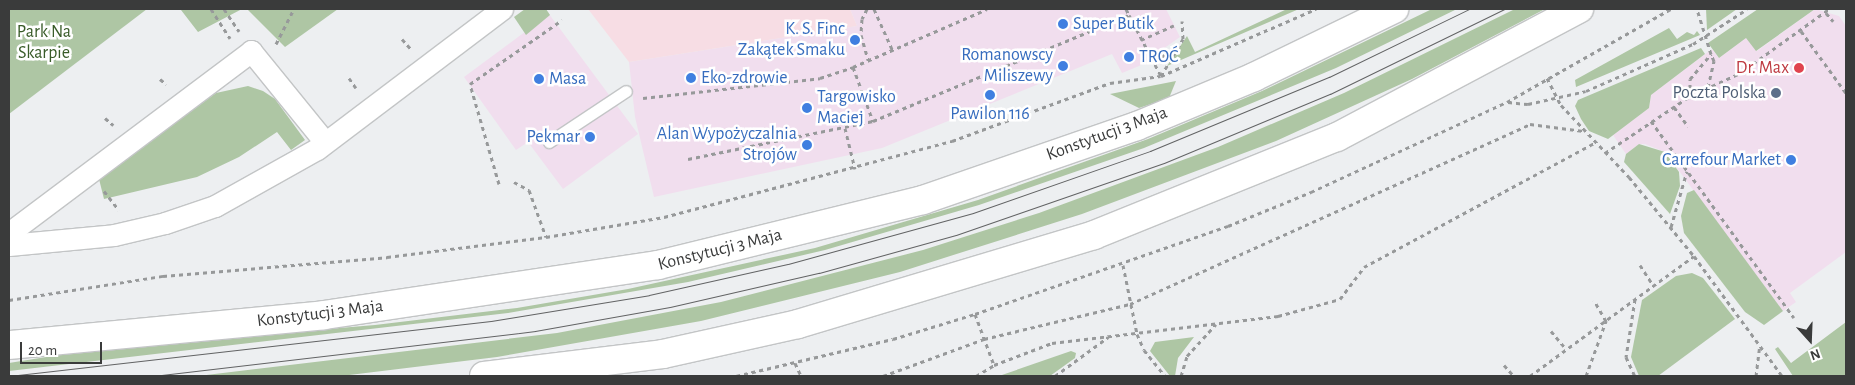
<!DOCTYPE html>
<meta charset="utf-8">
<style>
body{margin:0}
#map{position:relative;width:1855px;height:385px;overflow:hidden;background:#edeff1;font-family:"Alegreya Sans",sans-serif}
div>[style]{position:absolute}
.commercial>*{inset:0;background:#f1deee}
.education>*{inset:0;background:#f7dde4}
.green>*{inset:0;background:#aec6a4}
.path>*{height:3px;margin-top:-1.5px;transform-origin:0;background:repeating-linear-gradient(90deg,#97999a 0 4px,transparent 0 8px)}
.roads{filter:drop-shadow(1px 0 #c3c5c6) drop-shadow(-1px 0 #c3c5c6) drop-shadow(0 1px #c3c5c6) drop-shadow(0 -1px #c3c5c6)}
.lane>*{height:11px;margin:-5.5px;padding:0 5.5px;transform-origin:5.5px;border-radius:5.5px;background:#fff}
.street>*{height:21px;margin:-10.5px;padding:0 10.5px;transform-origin:10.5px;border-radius:10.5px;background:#fff}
.secondary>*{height:28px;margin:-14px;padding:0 14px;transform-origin:14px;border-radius:14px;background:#fff}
.tram>*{height:1px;margin:-0.5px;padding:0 0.5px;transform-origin:0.5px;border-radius:0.5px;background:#626364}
.dots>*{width:14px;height:14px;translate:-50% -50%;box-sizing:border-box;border:2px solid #fff;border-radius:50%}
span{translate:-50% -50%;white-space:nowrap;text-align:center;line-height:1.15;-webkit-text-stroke:5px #fff;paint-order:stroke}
.shop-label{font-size:18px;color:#366cbe}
.left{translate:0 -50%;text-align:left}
.right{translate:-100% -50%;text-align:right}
.park-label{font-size:18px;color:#385b28}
.health-label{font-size:18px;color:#be3a42}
.service-label{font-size:18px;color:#4e5e75}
.street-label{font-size:18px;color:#3a3b3b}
.frame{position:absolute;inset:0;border:10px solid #3a3b3b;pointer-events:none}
.north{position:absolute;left:1785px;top:315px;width:50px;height:50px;-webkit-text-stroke:4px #fff;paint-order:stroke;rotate:160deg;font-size:14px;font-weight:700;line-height:20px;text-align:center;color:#3a3b3b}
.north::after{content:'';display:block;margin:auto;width:18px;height:22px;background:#3a3b3b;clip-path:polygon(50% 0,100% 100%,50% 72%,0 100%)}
.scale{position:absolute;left:20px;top:342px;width:82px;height:22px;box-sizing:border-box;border:2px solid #3a3b3b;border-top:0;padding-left:6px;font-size:15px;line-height:18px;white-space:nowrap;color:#3a3b3b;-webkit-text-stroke:4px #fff;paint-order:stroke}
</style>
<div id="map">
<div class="commercial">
<i style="clip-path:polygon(850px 9px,1166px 9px,1180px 37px,1139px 66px,1122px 73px,1112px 54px,882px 148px,654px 197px,635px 117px,629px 62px,857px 26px)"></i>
<i style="clip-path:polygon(1815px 9px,1839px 16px,1846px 26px,1846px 252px,1790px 293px,1796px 302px,1783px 311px,1665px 152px,1645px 144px,1639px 144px,1626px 154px,1613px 135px,1649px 108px,1651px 95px,1712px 49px,1719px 58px,1746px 38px,1757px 51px)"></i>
<i style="clip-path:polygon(549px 14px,638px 134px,563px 189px,528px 142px,516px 150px,464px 77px)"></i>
</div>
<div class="education">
<i style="clip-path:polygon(588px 9px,850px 9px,857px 26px,629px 62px)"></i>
</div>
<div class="green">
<i style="clip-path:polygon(9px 9px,147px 9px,9px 114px)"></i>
<i style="clip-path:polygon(175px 9px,242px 9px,198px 32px,181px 10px)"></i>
<i style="clip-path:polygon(247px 9px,338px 9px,285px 47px)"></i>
<i style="clip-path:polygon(525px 9px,546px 9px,550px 15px,526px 35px,514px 17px)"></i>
<i style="clip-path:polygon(1287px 9px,1299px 9px,1167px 66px,1187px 36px,1195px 52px)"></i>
<i style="clip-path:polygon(1432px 9px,1457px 9px,1336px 68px,1144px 148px,979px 205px,825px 250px,688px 282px,508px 313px,9px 371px,9px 363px,102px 348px,375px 325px,517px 308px,628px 289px,815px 248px,978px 200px,1148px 139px,1262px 91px)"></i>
<i style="clip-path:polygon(1515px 9px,1545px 9px,1412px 79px,1276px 141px,1082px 214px,900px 272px,701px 321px,497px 357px,341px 376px,198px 376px,557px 333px,721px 302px,923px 250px,1039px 213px,1218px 147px,1344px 93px)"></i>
<i style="clip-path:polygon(1706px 9px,1737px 9px,1707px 30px)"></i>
<i style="clip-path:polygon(1758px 9px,1815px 9px,1756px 51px,1746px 38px,1719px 58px,1708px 43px)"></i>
<i style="clip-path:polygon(1669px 28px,1677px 39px,1687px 32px,1694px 35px,1697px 31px,1700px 35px,1576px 87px,1575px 80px)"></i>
<i style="clip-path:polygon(1701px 48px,1705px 54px,1651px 95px,1649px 108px,1608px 139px,1589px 131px,1581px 119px,1575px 106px,1578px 100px)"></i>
<i style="clip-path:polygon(1176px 81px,1169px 98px,1139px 108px,1110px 94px)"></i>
<i style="clip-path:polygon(248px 86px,263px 91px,275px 99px,305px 140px,291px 150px,277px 132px,239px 157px,197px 177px,104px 199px,99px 179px,216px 93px)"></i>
<i style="clip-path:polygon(1639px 144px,1665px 152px,1679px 172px,1680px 186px,1670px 214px,1624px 162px,1626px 154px)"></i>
<i style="clip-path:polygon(1694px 190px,1783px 311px,1764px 325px,1745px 312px,1684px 233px,1681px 216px,1687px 193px)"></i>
<i style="clip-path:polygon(1692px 273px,1703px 278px,1735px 319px,1658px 376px,1639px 376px,1631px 357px,1642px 300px,1676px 276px)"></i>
<i style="clip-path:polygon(1846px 322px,1846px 376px,1793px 376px,1775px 349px,1778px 347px,1791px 363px)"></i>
<i style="clip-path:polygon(1194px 337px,1178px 358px,1175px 376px,1170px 376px,1150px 351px,1155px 342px)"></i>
<i style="clip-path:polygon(1071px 351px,1076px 353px,1075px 358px,1050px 376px,999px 376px)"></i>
</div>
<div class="path">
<i style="left:211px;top:9px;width:35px;rotate:57deg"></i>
<i style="left:224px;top:9px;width:27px;rotate:56deg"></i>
<i style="left:867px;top:9px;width:11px;rotate:117deg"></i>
<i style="left:862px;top:19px;width:16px;rotate:94deg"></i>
<i style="left:861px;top:35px;width:26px;rotate:74deg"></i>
<i style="left:874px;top:9px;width:44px;rotate:65.8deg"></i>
<i style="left:1126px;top:9px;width:7px;rotate:63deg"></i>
<i style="left:1826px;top:13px;width:11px;rotate:49deg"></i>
<i style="left:1801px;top:31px;width:77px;rotate:54deg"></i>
<i style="left:402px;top:39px;width:13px;rotate:48deg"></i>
<i style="left:1141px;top:40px;width:36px;rotate:-24deg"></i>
<i style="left:276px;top:44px;width:39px;rotate:-63deg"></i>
<i style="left:1154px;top:60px;width:23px;rotate:-25deg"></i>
<i style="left:853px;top:67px;width:58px;rotate:69.7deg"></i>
<i style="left:1161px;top:76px;width:43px;rotate:-59.3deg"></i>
<i style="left:1183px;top:39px;width:18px;rotate:-93deg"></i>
<i style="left:349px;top:78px;width:12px;rotate:55deg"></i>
<i style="left:1547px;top:78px;width:30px;rotate:63deg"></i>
<i style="left:1561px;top:105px;width:99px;rotate:46.6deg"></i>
<i style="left:1629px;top:177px;width:102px;rotate:50.6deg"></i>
<i style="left:1694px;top:256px;width:149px;rotate:53.7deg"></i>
<i style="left:160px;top:79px;width:8px;rotate:40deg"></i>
<i style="left:1708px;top:87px;width:27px;rotate:-77deg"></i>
<i style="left:1714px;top:61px;width:8px;rotate:-113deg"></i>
<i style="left:1690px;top:96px;width:17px;rotate:-90deg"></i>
<i style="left:1690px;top:79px;width:33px;rotate:-50deg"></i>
<i style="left:1711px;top:54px;width:47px;rotate:-107.3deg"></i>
<i style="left:643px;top:98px;width:178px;rotate:-6.4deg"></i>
<i style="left:820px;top:78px;width:35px;rotate:-18deg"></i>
<i style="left:853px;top:67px;width:146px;rotate:-23.4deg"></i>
<i style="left:1508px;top:102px;width:20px;rotate:6deg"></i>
<i style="left:1528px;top:104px;width:59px;rotate:-12.6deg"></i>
<i style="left:1586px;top:91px;width:117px;rotate:-23.7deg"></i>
<i style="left:1693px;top:44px;width:64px;rotate:-32.9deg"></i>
<i style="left:1674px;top:107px;width:24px;rotate:54deg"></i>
<i style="left:105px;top:118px;width:11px;rotate:41deg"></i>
<i style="left:1651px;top:121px;width:243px;rotate:54deg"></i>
<i style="left:845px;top:128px;width:42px;rotate:76.3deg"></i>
<i style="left:1605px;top:153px;width:102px;rotate:-33.8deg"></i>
<i style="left:1690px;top:96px;width:55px;rotate:-24.7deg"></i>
<i style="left:1740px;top:73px;width:110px;rotate:-35.7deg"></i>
<i style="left:688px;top:159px;width:189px;rotate:-11.6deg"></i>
<i style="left:873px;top:121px;width:277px;rotate:-22.5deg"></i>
<i style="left:1129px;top:15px;width:69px;rotate:62.3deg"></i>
<i style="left:514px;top:182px;width:17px;rotate:28deg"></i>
<i style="left:529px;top:190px;width:50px;rotate:70.1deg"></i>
<i style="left:499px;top:184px;width:104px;rotate:-106.2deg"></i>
<i style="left:470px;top:84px;width:112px;rotate:-34.8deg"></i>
<i style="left:104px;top:191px;width:24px;rotate:52deg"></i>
<i style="left:1671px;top:227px;width:58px;rotate:-74.1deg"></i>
<i style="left:1123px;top:265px;width:70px;rotate:78.5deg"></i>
<i style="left:1137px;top:334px;width:17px;rotate:66deg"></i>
<i style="left:1144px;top:350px;width:33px;rotate:51deg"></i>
<i style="left:1640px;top:265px;width:24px;rotate:57deg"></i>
<i style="left:1635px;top:299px;width:59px;rotate:98.8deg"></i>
<i style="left:1626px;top:357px;width:21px;rotate:65deg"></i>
<i style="left:9px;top:300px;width:156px;rotate:-8.9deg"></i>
<i style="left:163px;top:276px;width:225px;rotate:-4.8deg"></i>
<i style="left:387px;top:257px;width:160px;rotate:-7.2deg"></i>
<i style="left:546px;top:237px;width:120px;rotate:-9.6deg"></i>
<i style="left:664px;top:217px;width:298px;rotate:-14.8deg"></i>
<i style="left:952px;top:141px;width:168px;rotate:-20.2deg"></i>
<i style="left:1110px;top:83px;width:51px;rotate:-7.8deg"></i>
<i style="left:1161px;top:76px;width:169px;rotate:-23.4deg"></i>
<i style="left:975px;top:314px;width:54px;rotate:69.6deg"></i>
<i style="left:1551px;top:331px;width:23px;rotate:50deg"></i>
<i style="left:795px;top:363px;width:14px;rotate:65deg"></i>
<i style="left:1504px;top:365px;width:15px;rotate:48deg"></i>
<i style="left:736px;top:376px;width:161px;rotate:-13.3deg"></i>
<i style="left:893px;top:339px;width:86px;rotate:-17deg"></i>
<i style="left:975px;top:314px;width:268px;rotate:-19.2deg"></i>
<i style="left:1228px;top:226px;width:90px;rotate:-22.3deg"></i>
<i style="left:1311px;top:192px;width:216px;rotate:-24.7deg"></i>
<i style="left:1507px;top:102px;width:189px;rotate:-29.6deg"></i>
<i style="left:883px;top:376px;width:108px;rotate:-20.1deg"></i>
<i style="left:984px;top:339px;width:150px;rotate:-13.5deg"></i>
<i style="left:1130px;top:304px;width:439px;rotate:-24.2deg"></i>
<i style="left:1530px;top:124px;width:54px;rotate:7.4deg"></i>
<i style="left:976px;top:376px;width:21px;rotate:-31deg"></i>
<i style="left:994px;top:365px;width:62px;rotate:-20.8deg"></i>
<i style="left:1052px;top:343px;width:228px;rotate:-6.8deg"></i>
<i style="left:1278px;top:316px;width:64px;rotate:-15.3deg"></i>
<i style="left:1340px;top:299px;width:40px;rotate:-53deg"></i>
<i style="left:1364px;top:267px;width:261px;rotate:-28.3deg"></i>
<i style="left:1055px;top:376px;width:66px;rotate:-36.3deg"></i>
<i style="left:1181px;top:376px;width:21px;rotate:-73deg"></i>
<i style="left:1187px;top:356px;width:43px;rotate:-47.8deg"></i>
<i style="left:1530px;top:376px;width:203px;rotate:-36.2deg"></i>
<i style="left:1586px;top:376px;width:59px;rotate:-70deg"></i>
<i style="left:1606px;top:321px;width:24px;rotate:-120deg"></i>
<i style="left:1756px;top:376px;width:31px;rotate:-83deg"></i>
</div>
<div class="roads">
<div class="lane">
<i style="left:549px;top:142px;width:92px;rotate:-33.5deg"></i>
</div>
<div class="street">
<i style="left:9px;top:233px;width:303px;rotate:-36.9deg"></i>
<i style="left:251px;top:51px;width:117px;rotate:50.9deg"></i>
<i style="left:9px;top:245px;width:105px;rotate:-5.4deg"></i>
<i style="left:114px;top:235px;width:52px;rotate:-13.2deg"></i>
<i style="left:165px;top:223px;width:53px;rotate:-18.8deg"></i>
<i style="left:215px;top:206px;width:117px;rotate:-29.2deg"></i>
<i style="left:317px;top:149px;width:232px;rotate:-37.1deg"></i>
</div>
<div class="secondary">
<i style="left:9px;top:345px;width:316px;rotate:-5.4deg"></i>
<i style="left:324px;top:315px;width:338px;rotate:-8.5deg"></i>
<i style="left:658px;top:265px;width:273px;rotate:-13.8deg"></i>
<i style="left:923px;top:200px;width:226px;rotate:-19.1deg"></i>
<i style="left:1137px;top:126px;width:127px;rotate:-22.7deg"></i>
<i style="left:1254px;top:77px;width:156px;rotate:-25.9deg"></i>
<i style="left:484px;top:376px;width:180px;rotate:-7deg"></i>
<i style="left:663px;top:354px;width:138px;rotate:-12.5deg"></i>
<i style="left:798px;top:324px;width:309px;rotate:-16.7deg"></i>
<i style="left:1094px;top:235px;width:262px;rotate:-22deg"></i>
<i style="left:1337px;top:137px;width:274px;rotate:-27.9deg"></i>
</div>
</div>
<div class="tram">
<i style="left:9px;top:376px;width:485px;rotate:-6.5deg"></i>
<i style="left:491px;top:321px;width:160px;rotate:-9.3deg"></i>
<i style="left:649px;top:295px;width:142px;rotate:-12.6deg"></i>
<i style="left:788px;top:264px;width:192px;rotate:-15.4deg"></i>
<i style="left:973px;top:213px;width:188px;rotate:-19.3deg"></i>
<i style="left:1150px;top:151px;width:194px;rotate:-22.5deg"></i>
<i style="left:1329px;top:77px;width:156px;rotate:-25.9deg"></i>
<i style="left:153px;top:376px;width:385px;rotate:-6.7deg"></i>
<i style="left:535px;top:331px;width:137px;rotate:-10.1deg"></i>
<i style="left:670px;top:307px;width:153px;rotate:-12.9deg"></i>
<i style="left:819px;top:273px;width:142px;rotate:-15.5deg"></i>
<i style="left:956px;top:235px;width:220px;rotate:-19.1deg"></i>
<i style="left:1164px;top:163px;width:180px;rotate:-22.6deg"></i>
<i style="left:1330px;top:94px;width:194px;rotate:-26deg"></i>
</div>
<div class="dots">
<i style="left:1063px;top:24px;background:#3f7fe0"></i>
<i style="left:855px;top:40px;background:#3f7fe0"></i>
<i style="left:1129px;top:57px;background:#3f7fe0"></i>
<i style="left:1063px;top:66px;background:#3f7fe0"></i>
<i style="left:1799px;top:68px;background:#e0444e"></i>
<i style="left:691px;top:78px;background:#3f7fe0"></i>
<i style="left:539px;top:79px;background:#3f7fe0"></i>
<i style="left:1776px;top:93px;background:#5c6f8a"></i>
<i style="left:990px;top:95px;background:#3f7fe0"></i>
<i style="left:807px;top:108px;background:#3f7fe0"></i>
<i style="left:590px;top:137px;background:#3f7fe0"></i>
<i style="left:807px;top:145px;background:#3f7fe0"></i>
<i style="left:1791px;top:160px;background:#3f7fe0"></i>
</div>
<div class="shop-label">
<span class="left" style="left:1073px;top:24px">Super Butik</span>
<span class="right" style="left:845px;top:40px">K. S. Finc<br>Zakątek Smaku</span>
<span class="right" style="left:1053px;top:66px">Romanowscy<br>Miliszewy</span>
<span class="left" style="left:1139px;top:57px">TROĆ</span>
<span class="left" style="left:701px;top:78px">Eko-zdrowie</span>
<span class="left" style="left:549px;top:79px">Masa</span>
<span class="left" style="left:817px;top:108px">Targowisko<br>Maciej</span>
<span style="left:990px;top:114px">Pawilon 116</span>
<span class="right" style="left:797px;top:145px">Alan Wypożyczalnia<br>Strojów</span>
<span class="right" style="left:580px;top:137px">Pekmar</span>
<span class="right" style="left:1781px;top:160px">Carrefour Market</span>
</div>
<div class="park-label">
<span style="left:44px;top:43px">Park Na<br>Skarpie</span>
</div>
<div class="health-label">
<span class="right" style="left:1789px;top:68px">Dr. Max</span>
</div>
<div class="service-label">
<span class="right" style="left:1766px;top:93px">Poczta Polska</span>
</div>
<div class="street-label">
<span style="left:1107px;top:134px;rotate:-20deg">Konstytucji 3 Maja</span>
<span style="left:720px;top:250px;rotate:-14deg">Konstytucji 3 Maja</span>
<span style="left:320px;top:314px;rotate:-7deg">Konstytucji 3 Maja</span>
</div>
<div class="frame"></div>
<div class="north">N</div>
<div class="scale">20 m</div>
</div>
